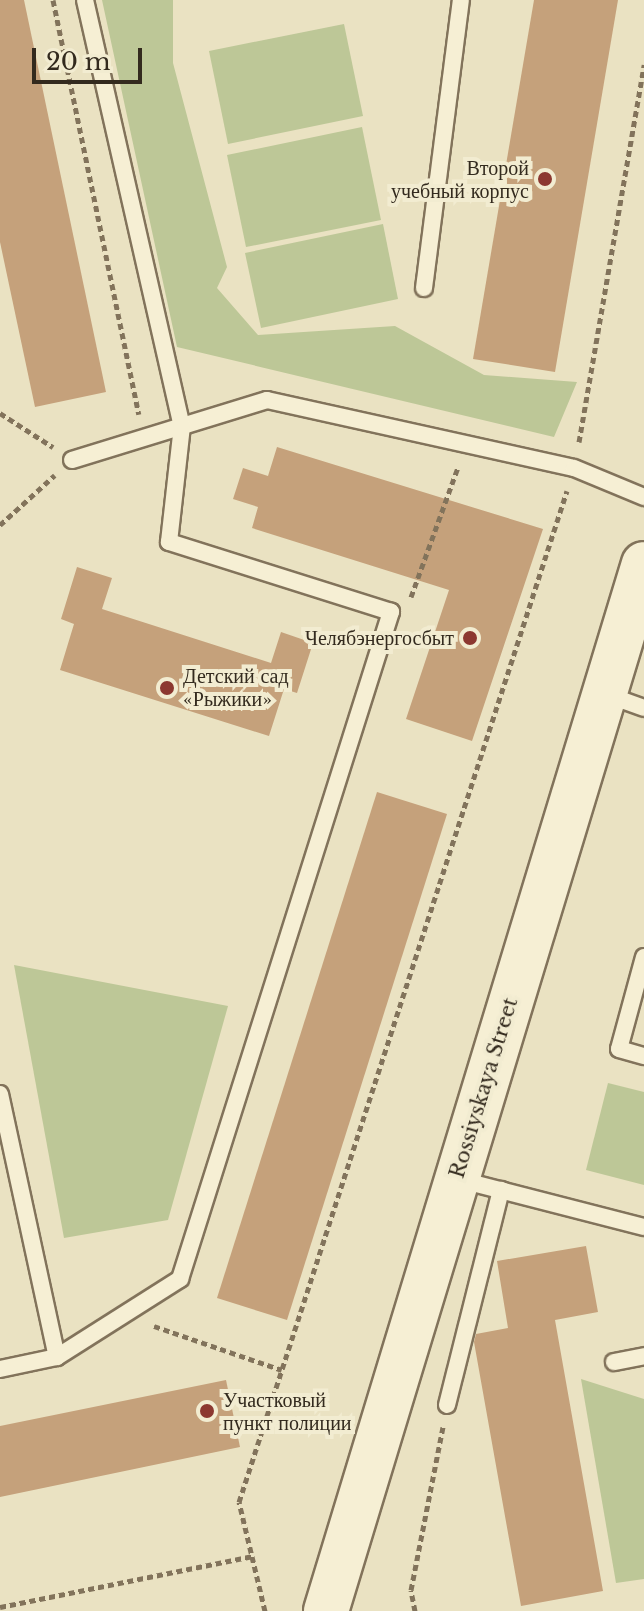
<!DOCTYPE html>
<meta charset="utf-8">
<style>
body{margin:0}
#map{position:relative;width:644px;height:1611px;overflow:hidden;background:#eae2c2;font-family:"Libre Baskerville",serif}
div>[style]{position:absolute}
.green>*{inset:0;background:#bdc797}
.building>*{inset:0;background:#c5a17b}
.path>*{height:5px;margin-top:-2.5px;transform-origin:0;background:repeating-linear-gradient(90deg,#82735b 0 6px,transparent 0 10px)}
.roads{filter:drop-shadow(2px 0 #82735b) drop-shadow(-2px 0 #82735b) drop-shadow(0 2px #82735b) drop-shadow(0 -2px #82735b)}
.lane>*{height:16px;margin:-8px;padding:0 8px;transform-origin:8px;border-radius:8px;background:#f6efd4}
.secondary>*{height:44px;margin:-22px;padding:0 22px;transform-origin:22px;border-radius:22px;background:#f6efd4}
.dots>*{width:22px;height:22px;translate:-50% -50%;box-sizing:border-box;border:4px solid #f2ecd1;border-radius:50%}
span{translate:-50% -50%;white-space:nowrap;text-align:center;line-height:1.15;-webkit-text-stroke:8px #f2ecd1;paint-order:stroke}
.poi-label{font-size:20px;color:#332a1e}
.right{translate:-100% -50%;text-align:right}
.left{translate:0 -50%;text-align:left}
.street-label{font-size:20px;color:#332a1e}
.scale{position:absolute;left:32px;top:48px;width:110px;height:36px;box-sizing:border-box;border:4px solid #332a1e;border-top:0;padding-left:10px;font-size:24px;line-height:28px;white-space:nowrap;color:#332a1e;-webkit-text-stroke:6px #f2ecd1;paint-order:stroke}
</style>
<div id="map">
<div class="green">
<i style="clip-path:polygon(102px 0,173px 0,173px 63px,227px 267px,217px 288px,258px 335px,395px 326px,484px 375px,577px 382px,554px 437px,177px 347px)"></i>
<i style="clip-path:polygon(344px 24px,363px 116px,228px 144px,209px 51px)"></i>
<i style="clip-path:polygon(362px 127px,381px 220px,246px 247px,227px 155px)"></i>
<i style="clip-path:polygon(383px 224px,398px 299px,261px 328px,245px 253px)"></i>
<i style="clip-path:polygon(14px 965px,228px 1006px,168px 1220px,64px 1238px)"></i>
<i style="clip-path:polygon(608px 1083px,644px 1092px,644px 1185px,586px 1170px)"></i>
<i style="clip-path:polygon(581px 1379px,644px 1399px,644px 1579px,616px 1583px)"></i>
</div>
<div class="building">
<i style="clip-path:polygon(0 0,24px 0,106px 392px,35px 407px,0 242px)"></i>
<i style="clip-path:polygon(534px 0,618px 0,555px 372px,473px 359px)"></i>
<i style="clip-path:polygon(277px 447px,543px 529px,472px 741px,406px 719px,449px 590px,252px 528px,258px 507px,233px 499px,243px 468px,268px 476px)"></i>
<i style="clip-path:polygon(77px 567px,112px 578px,102px 609px,271px 663px,281px 632px,313px 643px,297px 693px,284px 689px,269px 736px,60px 670px,74px 624px,61px 619px)"></i>
<i style="clip-path:polygon(377px 792px,447px 814px,287px 1320px,217px 1298px)"></i>
<i style="clip-path:polygon(586px 1246px,598px 1312px,555px 1320px,603px 1591px,521px 1606px,474px 1342px,476px 1334px,508px 1328px,497px 1261px)"></i>
<i style="clip-path:polygon(226px 1380px,240px 1447px,0 1497px,0 1426px)"></i>
</div>
<div class="path">
<i style="left:53px;top:0;width:423px;rotate:78.3deg"></i>
<i style="left:0;top:413px;width:63px;rotate:32.7deg"></i>
<i style="left:579px;top:442px;width:383px;rotate:-80.2deg"></i>
<i style="left:0;top:525px;width:74px;rotate:-42.3deg"></i>
<i style="left:411px;top:597px;width:138px;rotate:-70.1deg"></i>
<i style="left:154px;top:1326px;width:135px;rotate:19deg"></i>
<i style="left:0;top:1607px;width:257px;rotate:-11.4deg"></i>
<i style="left:265px;top:1611px;width:112px;rotate:-103.4deg"></i>
<i style="left:239px;top:1502px;width:1063px;rotate:-72.03deg"></i>
<i style="left:415px;top:1611px;width:21px;rotate:-101deg"></i>
<i style="left:411px;top:1590px;width:166px;rotate:-78.9deg"></i>
</div>
<div class="roads">
<div class="lane">
<i style="left:424px;top:288px;width:290px;rotate:-82.7deg"></i>
<i style="left:72px;top:460px;width:204px;rotate:-17.1deg"></i>
<i style="left:267px;top:400px;width:314px;rotate:12.5deg"></i>
<i style="left:574px;top:468px;width:76px;rotate:22.5deg"></i>
<i style="left:605px;top:694px;width:41px;rotate:19.7deg"></i>
<i style="left:644px;top:957px;width:95px;rotate:105.2deg"></i>
<i style="left:619px;top:1049px;width:26px;rotate:16deg"></i>
<i style="left:0;top:1094px;width:269px;rotate:77.8deg"></i>
<i style="left:457px;top:1179px;width:193px;rotate:14.4deg"></i>
<i style="left:614px;top:1362px;width:31px;rotate:-11deg"></i>
<i style="left:0;top:1369px;width:58px;rotate:-11.9deg"></i>
<i style="left:57px;top:1357px;width:146px;rotate:-32.4deg"></i>
<i style="left:180px;top:1279px;width:700px;rotate:-72.45deg"></i>
<i style="left:391px;top:612px;width:233px;rotate:-162.5deg"></i>
<i style="left:169px;top:542px;width:116px;rotate:-83.6deg"></i>
<i style="left:182px;top:427px;width:438px;rotate:-102.8deg"></i>
<i style="left:447px;top:1405px;width:222px;rotate:-75.9deg"></i>
</div>
<div class="secondary">
<i style="left:326px;top:1611px;width:1094px;rotate:-73.11deg"></i>
</div>
</div>
<div class="dots">
<i style="left:545px;top:179px;background:#8c3830"></i>
<i style="left:470px;top:638px;background:#8c3830"></i>
<i style="left:167px;top:688px;background:#8c3830"></i>
<i style="left:207px;top:1411px;background:#8c3830"></i>
</div>
<div class="poi-label">
<span class="right" style="left:529px;top:180px">Второй<br>учебный корпус</span>
<span class="right" style="left:454px;top:638px">Челябэнергосбыт</span>
<span class="left" style="left:183px;top:688px">Детский сад<br>«Рыжики»</span>
<span class="left" style="left:223px;top:1412px">Участковый<br>пункт полиции</span>
</div>
<div class="street-label">
<span style="left:484px;top:1088px;rotate:-73deg">Rossiyskaya Street</span>
</div>
<div class="scale">20 m</div>
</div>
